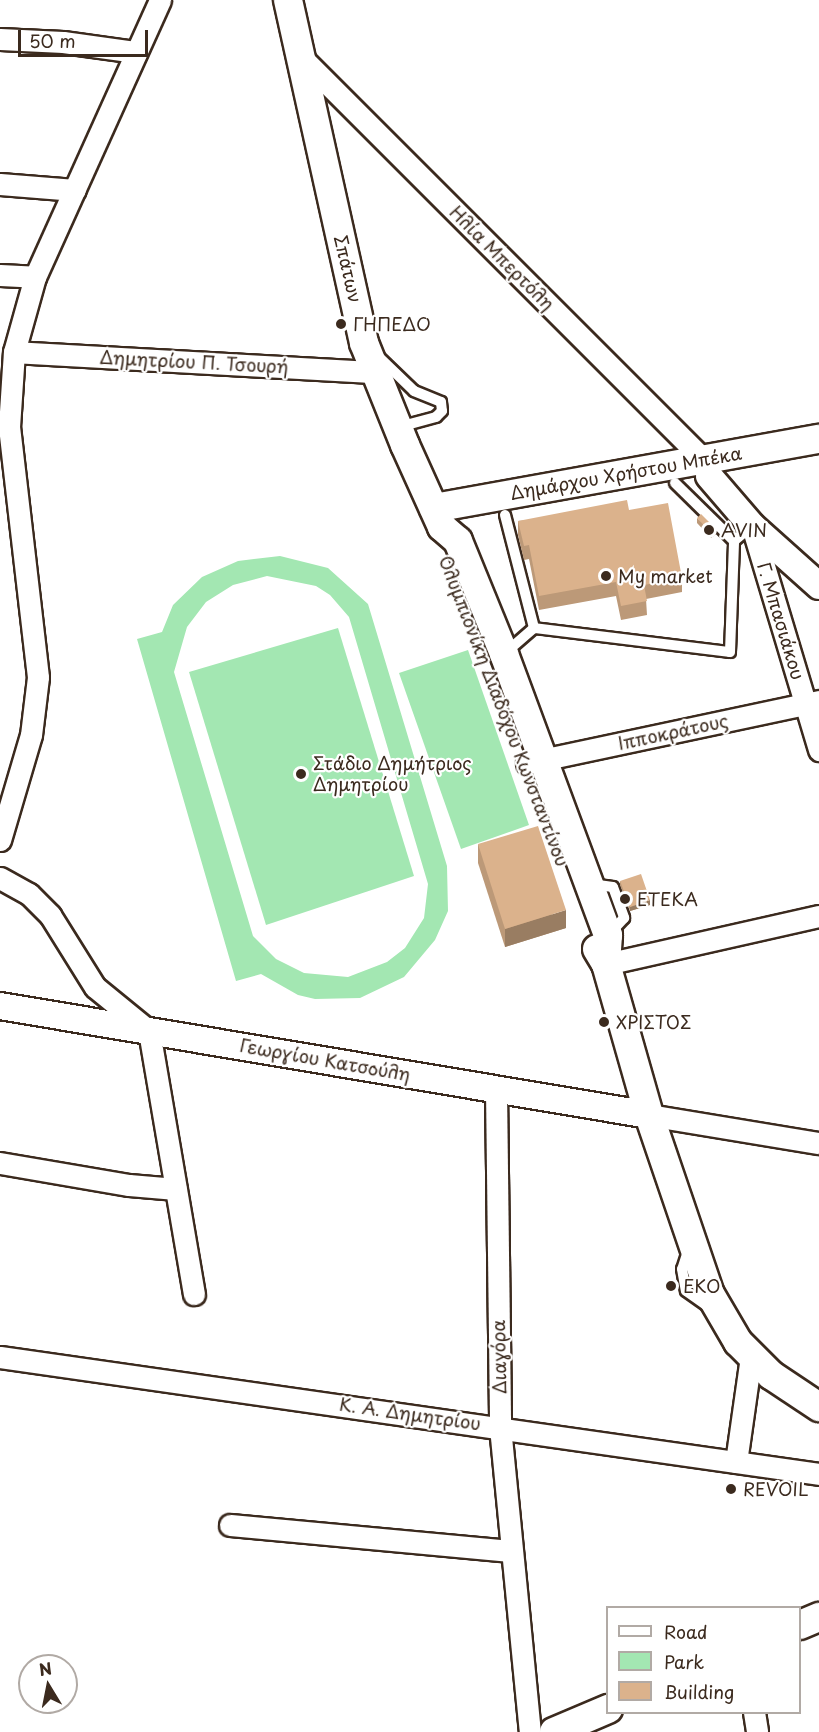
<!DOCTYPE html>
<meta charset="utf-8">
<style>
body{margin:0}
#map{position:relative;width:819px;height:1732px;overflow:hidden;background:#fff;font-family:"Playpen Sans",sans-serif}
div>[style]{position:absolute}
.green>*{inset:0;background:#a3e7b2}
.roads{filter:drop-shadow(2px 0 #3b2a1e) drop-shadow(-2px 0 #3b2a1e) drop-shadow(0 2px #3b2a1e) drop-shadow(0 -2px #3b2a1e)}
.service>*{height:10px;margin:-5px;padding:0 5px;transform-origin:5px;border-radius:5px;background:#fff}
.minor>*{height:21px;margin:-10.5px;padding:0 10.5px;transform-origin:10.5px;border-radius:10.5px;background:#fff}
.tertiary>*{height:26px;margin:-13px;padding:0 13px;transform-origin:13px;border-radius:13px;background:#fff}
.secondary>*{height:28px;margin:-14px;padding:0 14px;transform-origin:14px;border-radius:14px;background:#fff}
.wall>*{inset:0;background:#bc9978}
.shaded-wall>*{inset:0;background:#997d62}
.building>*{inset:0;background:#dbb28c}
.dots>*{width:16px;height:16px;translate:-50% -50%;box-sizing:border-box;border:3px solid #fff;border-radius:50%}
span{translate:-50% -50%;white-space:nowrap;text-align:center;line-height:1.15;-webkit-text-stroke:4.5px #fff;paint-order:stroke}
.street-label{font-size:18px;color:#3b2a1e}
.poi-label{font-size:18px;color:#3b2a1e}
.left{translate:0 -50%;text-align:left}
.legend{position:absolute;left:606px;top:1606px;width:195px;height:108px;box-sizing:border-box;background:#fff;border:2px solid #b1aaa5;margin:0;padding:8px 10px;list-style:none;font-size:18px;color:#3b2a1e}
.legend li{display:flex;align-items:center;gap:12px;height:30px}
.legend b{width:30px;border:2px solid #b1aaa5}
.north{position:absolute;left:18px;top:1654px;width:60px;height:60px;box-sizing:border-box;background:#fff;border:2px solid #b1aaa5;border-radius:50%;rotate:350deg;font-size:16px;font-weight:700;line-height:24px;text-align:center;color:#3b2a1e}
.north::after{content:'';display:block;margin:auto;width:21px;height:27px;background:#3b2a1e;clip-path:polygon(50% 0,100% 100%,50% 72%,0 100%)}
.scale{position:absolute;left:18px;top:30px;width:130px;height:27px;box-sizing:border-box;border:3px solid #3b2a1e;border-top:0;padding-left:8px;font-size:18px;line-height:21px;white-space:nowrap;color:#3b2a1e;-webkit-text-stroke:4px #fff;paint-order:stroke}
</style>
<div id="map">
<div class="green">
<i style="clip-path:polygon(evenodd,280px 556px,328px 568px,368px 604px,447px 866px,448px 911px,435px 940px,404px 977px,360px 998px,315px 999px,298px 995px,261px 974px,236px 981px,137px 639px,162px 632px,173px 605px,202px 577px,238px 561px,280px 556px,267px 576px,316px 586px,330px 595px,349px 617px,428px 884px,424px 918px,405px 948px,387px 962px,348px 977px,304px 973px,276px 959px,253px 936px,174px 672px,187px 627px,206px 602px,233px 585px,267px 576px)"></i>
<i style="clip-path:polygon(338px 628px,414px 876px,266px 925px,189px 672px)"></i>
<i style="clip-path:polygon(468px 650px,529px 825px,461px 849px,399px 673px)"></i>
</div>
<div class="roads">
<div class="service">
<i style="left:380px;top:358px;width:47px;rotate:44.1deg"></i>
<i style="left:414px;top:391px;width:29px;rotate:22deg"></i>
<i style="left:441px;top:402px;width:9px;rotate:84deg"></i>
<i style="left:442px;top:411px;width:8px;rotate:135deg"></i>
<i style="left:436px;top:417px;width:39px;rotate:165deg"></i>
<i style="left:675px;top:483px;width:83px;rotate:44.5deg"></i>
<i style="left:505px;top:515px;width:117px;rotate:75.6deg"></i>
<i style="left:504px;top:654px;width:40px;rotate:-41deg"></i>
<i style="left:534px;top:628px;width:197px;rotate:7deg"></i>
<i style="left:730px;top:652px;width:111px;rotate:-87.9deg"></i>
<i style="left:734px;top:541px;width:23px;rotate:-40deg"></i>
<i style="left:591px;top:884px;width:22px;rotate:8deg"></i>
<i style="left:613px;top:887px;width:33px;rotate:70deg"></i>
<i style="left:624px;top:918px;width:21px;rotate:133deg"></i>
<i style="left:689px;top:1248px;width:22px;rotate:108deg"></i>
<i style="left:682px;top:1269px;width:22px;rotate:80deg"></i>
<i style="left:686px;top:1291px;width:29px;rotate:35deg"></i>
</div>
<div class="minor">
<i style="left:0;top:39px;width:63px;rotate:2.7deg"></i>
<i style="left:63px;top:42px;width:74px;rotate:7.8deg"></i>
<i style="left:300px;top:56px;width:571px;rotate:45deg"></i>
<i style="left:0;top:184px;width:75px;rotate:4.6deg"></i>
<i style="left:0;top:275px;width:35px;rotate:3deg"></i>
<i style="left:14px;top:352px;width:361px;rotate:3.2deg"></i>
<i style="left:752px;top:526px;width:234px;rotate:73.3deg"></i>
<i style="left:527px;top:763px;width:299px;rotate:-12deg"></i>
<i style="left:0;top:840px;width:109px;rotate:-73.6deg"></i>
<i style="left:31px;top:735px;width:58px;rotate:-83.1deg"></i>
<i style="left:38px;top:677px;width:252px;rotate:-96.6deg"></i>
<i style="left:9px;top:427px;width:75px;rotate:-86.2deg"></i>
<i style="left:14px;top:352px;width:78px;rotate:-74.4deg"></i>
<i style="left:35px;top:277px;width:304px;rotate:-65.7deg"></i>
<i style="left:0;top:878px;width:33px;rotate:29deg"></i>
<i style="left:29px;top:894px;width:30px;rotate:45deg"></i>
<i style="left:50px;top:915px;width:85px;rotate:58deg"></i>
<i style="left:95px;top:987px;width:70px;rotate:39.2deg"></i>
<i style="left:149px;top:1031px;width:267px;rotate:80.3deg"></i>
<i style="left:606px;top:964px;width:218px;rotate:-12.7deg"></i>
<i style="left:496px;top:1089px;width:338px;rotate:89.3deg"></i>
<i style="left:500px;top:1427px;width:306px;rotate:84.4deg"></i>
<i style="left:649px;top:1115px;width:172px;rotate:9.4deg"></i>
<i style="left:0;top:1163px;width:131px;rotate:9.7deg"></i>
<i style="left:129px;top:1185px;width:47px;rotate:4.9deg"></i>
<i style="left:0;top:1357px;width:827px;rotate:8.13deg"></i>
<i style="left:736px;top:1462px;width:107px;rotate:-81.9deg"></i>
<i style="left:230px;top:1525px;width:282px;rotate:5.3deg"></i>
<i style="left:754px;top:1712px;width:20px;rotate:81deg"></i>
</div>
<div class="tertiary">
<i style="left:709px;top:476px;width:66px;rotate:49.3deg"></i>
<i style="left:752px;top:526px;width:90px;rotate:41.8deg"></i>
<i style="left:0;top:1006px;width:658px;rotate:9.53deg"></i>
</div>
<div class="secondary">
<i style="left:288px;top:0;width:351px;rotate:77.5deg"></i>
<i style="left:364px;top:343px;width:110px;rotate:68.1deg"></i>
<i style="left:405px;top:445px;width:90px;rotate:65.7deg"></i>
<i style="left:442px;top:527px;width:21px;rotate:41deg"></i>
<i style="left:458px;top:541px;width:122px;rotate:67.8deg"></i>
<i style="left:504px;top:654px;width:300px;rotate:69.7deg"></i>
<i style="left:608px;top:935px;width:29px;rotate:94deg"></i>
<i style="left:434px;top:508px;width:391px;rotate:-10.2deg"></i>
<i style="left:597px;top:949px;width:17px;rotate:59deg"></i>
<i style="left:606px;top:964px;width:157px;rotate:74.1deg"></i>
<i style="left:649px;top:1115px;width:189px;rotate:71.2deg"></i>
<i style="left:710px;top:1294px;width:56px;rotate:59.7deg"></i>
<i style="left:738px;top:1342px;width:47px;rotate:45deg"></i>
<i style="left:771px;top:1375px;width:58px;rotate:33.7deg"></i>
<i style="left:800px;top:1625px;width:21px;rotate:-23deg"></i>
<i style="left:554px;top:1732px;width:59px;rotate:-23.1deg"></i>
</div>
</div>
<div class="wall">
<i style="clip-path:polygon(629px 510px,682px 578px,682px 592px,646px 599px,647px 615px,621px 620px,616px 596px,539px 610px,529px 559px,524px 560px,518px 535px,518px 521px)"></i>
<i style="clip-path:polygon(697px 518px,716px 534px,711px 538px,697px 523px)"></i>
<i style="clip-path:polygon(478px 844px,566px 928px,505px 947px,478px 863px)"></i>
<i style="clip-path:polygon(620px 881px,650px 905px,630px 911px,620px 885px)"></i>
</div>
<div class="shaded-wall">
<i style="clip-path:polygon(716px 529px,716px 534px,711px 538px,711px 533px)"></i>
<i style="clip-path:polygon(650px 900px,650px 905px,630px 911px,630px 907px)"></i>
<i style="clip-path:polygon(566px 910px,566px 928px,505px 947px,505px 929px)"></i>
</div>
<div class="building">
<i style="clip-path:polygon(627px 500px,629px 510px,668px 503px,682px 578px,644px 585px,647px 601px,621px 606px,616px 582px,539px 596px,529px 545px,524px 546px,518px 521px)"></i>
<i style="clip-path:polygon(701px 514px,716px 529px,711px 533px,697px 518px)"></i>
<i style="clip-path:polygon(538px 826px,566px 910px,505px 929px,478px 844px)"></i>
<i style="clip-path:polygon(641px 874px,650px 900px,630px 907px,620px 881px)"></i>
</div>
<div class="dots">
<i style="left:341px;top:324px;background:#3b2a1e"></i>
<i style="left:709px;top:530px;background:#3b2a1e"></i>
<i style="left:606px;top:576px;background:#3b2a1e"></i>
<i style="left:301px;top:774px;background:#3b2a1e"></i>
<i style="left:625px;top:899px;background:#3b2a1e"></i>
<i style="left:604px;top:1022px;background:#3b2a1e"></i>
<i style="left:671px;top:1286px;background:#3b2a1e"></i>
<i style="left:731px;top:1489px;background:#3b2a1e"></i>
</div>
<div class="street-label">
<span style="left:502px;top:258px;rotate:45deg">Ηλία Μπερτόλη</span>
<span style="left:348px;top:269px;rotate:77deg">Σπάτων</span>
<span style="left:194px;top:362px;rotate:3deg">Δημητρίου Π. Τσουρή</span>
<span style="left:626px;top:473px;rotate:-10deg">Δημάρχου Χρήστου Μπέκα</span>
<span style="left:781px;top:621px;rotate:73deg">Γ. Μπασιάκου</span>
<span style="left:504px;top:711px;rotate:69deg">Ολυμπιονίκη Διαδόχου Κωνσταντίνου</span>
<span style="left:673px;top:732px;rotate:-12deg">Ιπποκράτους</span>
<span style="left:325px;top:1060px;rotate:10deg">Γεωργίου Κατσούλη</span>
<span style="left:499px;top:1357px;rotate:-91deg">Διαγόρα</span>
<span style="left:410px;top:1414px;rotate:8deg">Κ. Α. Δημητρίου</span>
</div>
<div class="poi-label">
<span class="left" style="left:353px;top:324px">ΓΗΠΕΔΟ</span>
<span class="left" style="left:721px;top:530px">AVIN</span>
<span class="left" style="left:618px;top:576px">My market</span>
<span class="left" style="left:313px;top:774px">Στάδιο Δημήτριος<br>Δημητρίου</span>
<span class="left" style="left:637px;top:899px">ΕΤΕΚΑ</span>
<span class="left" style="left:616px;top:1022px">ΧΡΙΣΤΟΣ</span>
<span class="left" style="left:683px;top:1286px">EKO</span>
<span class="left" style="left:743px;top:1489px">REVOIL</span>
</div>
<ul class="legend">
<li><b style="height:8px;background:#fff"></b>Road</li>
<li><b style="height:16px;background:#a3e7b2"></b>Park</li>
<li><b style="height:16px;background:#dbb28c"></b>Building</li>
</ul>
<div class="north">N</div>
<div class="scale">50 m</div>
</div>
